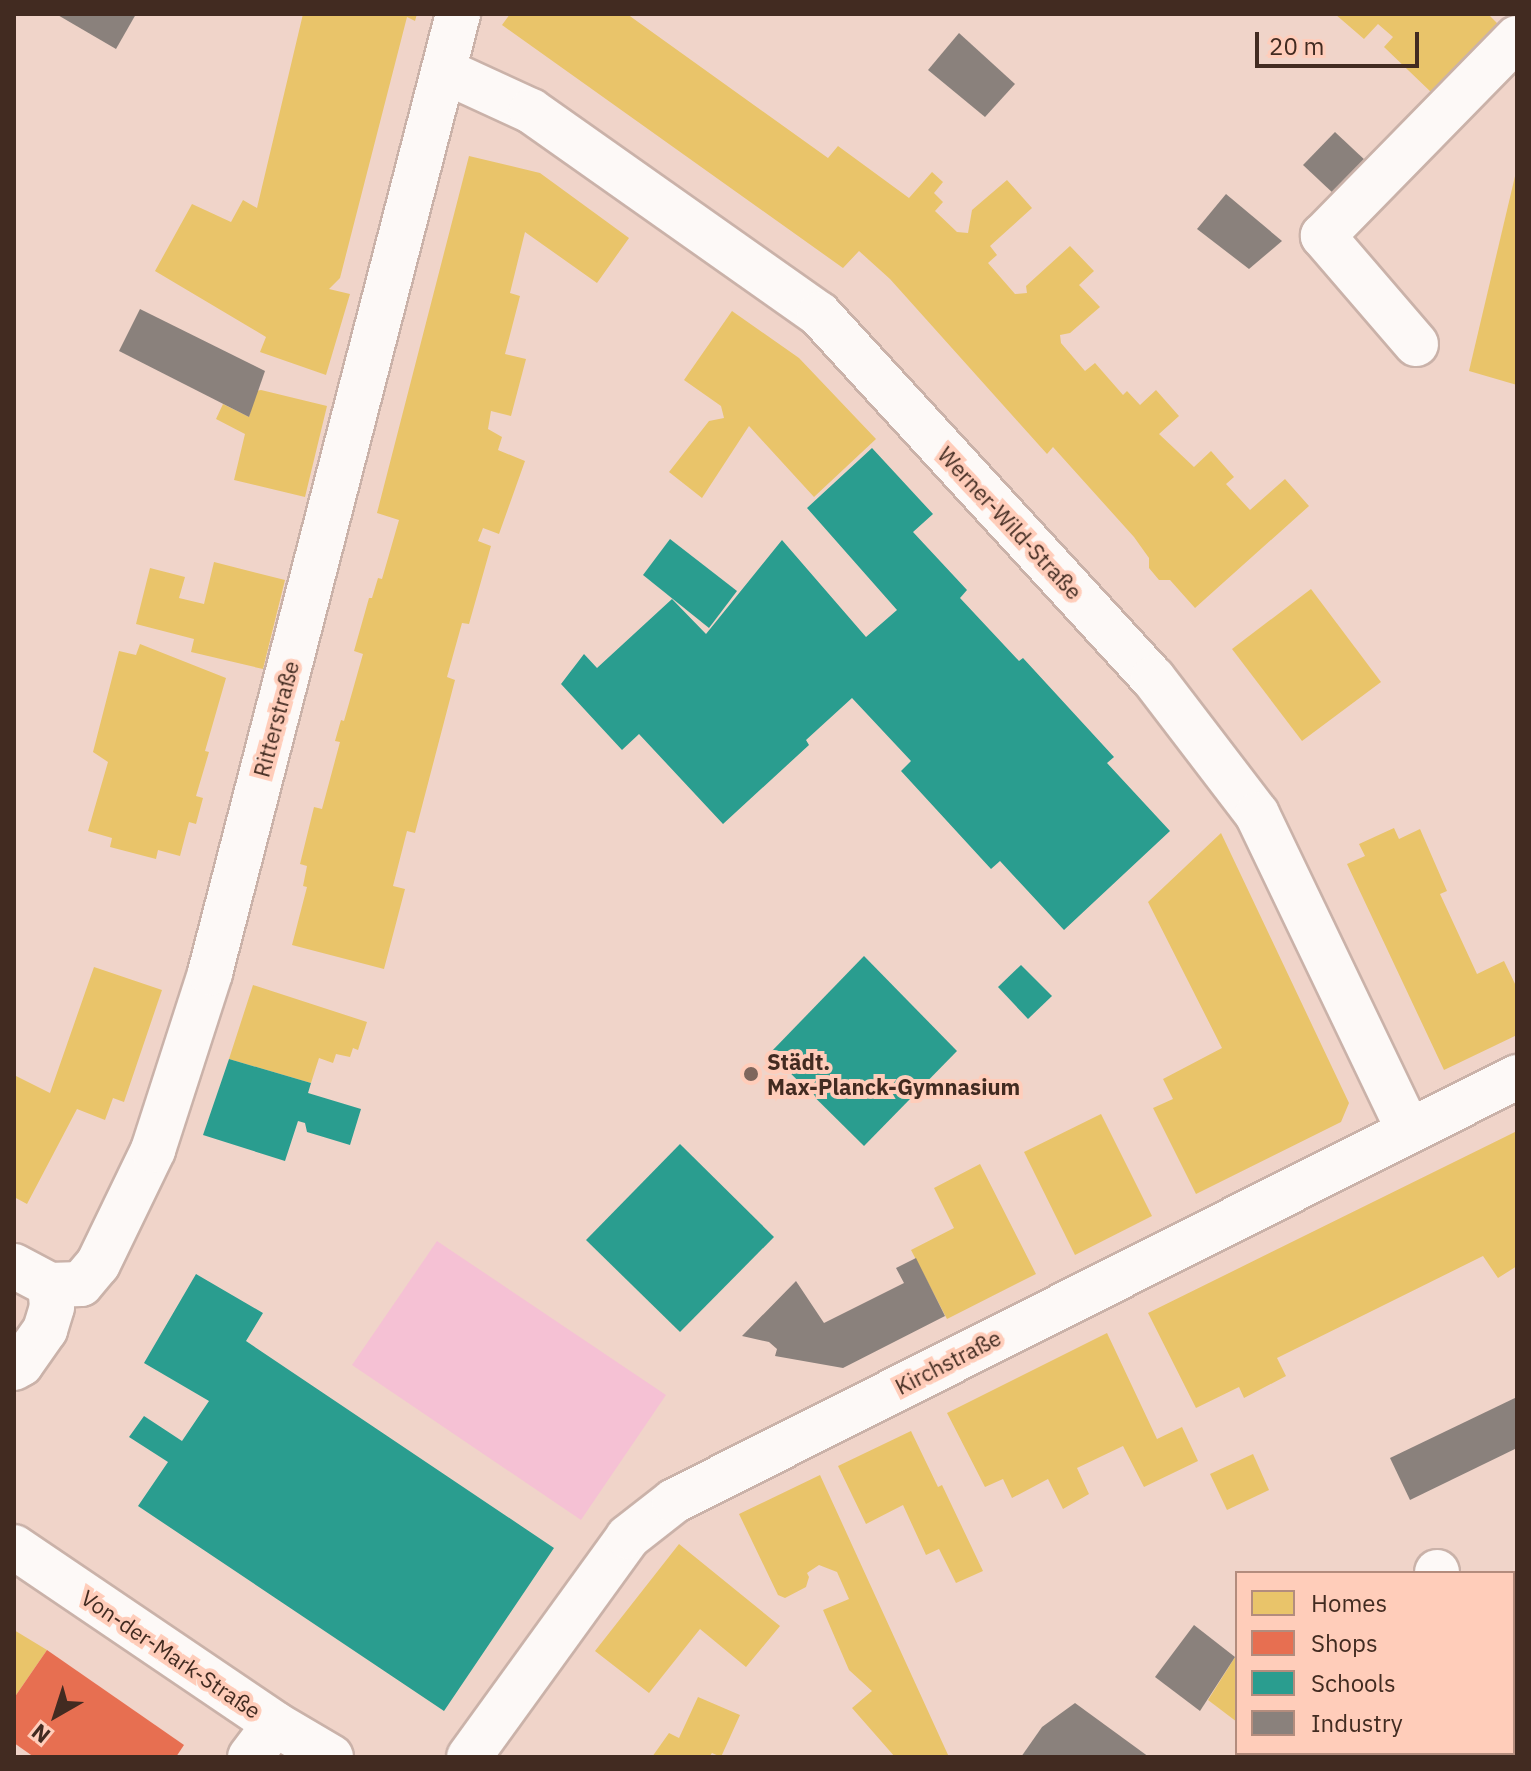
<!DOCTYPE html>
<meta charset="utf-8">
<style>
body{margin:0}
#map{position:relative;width:1531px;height:1771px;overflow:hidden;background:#f0d4c9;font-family:"IBM Plex Sans",sans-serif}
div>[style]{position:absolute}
.green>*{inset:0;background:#f5c1d4}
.homes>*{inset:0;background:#e9c46a}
.shops>*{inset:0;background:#e76f51}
.schools>*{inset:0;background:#2a9d8f}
.industry>*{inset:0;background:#8a817c}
.roads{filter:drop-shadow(2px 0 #cab2a9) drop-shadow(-2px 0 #cab2a9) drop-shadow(0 2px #cab2a9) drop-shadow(0 -2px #cab2a9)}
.minor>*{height:44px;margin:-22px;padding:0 22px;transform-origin:22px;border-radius:22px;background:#fdf9f7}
.dots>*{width:22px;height:22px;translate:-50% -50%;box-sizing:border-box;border:4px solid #ffcdba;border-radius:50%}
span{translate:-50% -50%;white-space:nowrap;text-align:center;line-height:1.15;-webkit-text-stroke:8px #ffcdba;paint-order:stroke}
.street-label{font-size:22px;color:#422b21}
.poi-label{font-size:22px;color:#422b21;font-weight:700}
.left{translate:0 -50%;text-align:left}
.frame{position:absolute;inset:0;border:16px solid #422b21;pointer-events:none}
.legend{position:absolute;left:1235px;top:1571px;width:280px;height:184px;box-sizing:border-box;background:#ffcdba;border:2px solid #b38c7d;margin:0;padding:10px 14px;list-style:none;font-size:24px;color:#422b21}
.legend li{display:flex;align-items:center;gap:16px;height:40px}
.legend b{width:40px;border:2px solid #b38c7d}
.north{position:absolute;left:16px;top:1675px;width:80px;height:80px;-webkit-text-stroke:6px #ffcdba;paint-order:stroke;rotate:219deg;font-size:22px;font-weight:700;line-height:32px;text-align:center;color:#422b21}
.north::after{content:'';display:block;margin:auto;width:28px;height:36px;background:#422b21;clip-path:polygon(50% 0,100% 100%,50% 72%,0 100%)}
.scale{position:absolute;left:1255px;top:32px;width:164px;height:36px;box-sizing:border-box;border:4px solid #422b21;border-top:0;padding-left:10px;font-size:24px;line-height:28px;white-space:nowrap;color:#422b21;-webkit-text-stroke:6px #ffcdba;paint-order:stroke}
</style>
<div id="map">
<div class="green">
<i style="clip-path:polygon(437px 1241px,666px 1395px,581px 1520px,352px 1365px)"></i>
</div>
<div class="homes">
<i style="clip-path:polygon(303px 14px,417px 14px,415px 21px,407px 17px,340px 278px,329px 289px,350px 294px,326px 375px,260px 352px,266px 337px,155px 271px,192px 204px,231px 222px,243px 200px,257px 208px)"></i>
<i style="clip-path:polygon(510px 14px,627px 14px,828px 158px,838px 146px,909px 198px,932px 172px,943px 182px,934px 193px,943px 202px,935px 211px,957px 232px,968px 233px,972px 210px,1007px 180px,1032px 208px,990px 246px,997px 255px,988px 263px,1015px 294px,1027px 293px,1026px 286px,1070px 246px,1094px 271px,1079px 285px,1100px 307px,1070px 333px,1060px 335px,1061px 343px,1085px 371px,1095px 363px,1123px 395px,1127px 391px,1140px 405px,1156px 390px,1179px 416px,1159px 434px,1194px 467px,1211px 451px,1234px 477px,1226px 484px,1250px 510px,1285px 479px,1309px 506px,1195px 608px,1170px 580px,1159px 580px,1149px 568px,1149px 558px,1134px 537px,1053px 447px,1047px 454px,890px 279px,859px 251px,843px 268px,502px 25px)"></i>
<i style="clip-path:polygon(1335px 14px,1488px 14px,1500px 26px,1433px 94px,1384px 47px,1393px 37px,1378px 24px,1364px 39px)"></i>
<i style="clip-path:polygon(469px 156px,540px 173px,629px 238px,597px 283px,525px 232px,510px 293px,520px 296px,505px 354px,526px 359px,511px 416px,491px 411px,488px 429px,502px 437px,498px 450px,525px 461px,499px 534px,483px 528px,478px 541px,491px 546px,469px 624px,462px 623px,447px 677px,455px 680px,415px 833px,407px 831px,393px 886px,405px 889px,384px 969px,292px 945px,307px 887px,303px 886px,307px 866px,300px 864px,314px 807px,322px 809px,340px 742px,335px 741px,341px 720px,344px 721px,363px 654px,354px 651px,369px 598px,372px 598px,378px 578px,382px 579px,399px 520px,377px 513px)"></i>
<i style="clip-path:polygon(1516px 172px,1517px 172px,1517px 385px,1469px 371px)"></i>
<i style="clip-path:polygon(732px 311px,799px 358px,876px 439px,814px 497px,749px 426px,702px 498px,669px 472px,709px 421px,724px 418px,721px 406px,684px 380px)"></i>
<i style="clip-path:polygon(261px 390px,327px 406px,305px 497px,234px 480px,245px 434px,216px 419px,223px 404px,249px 417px,256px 391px)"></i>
<i style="clip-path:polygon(214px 562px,285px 580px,263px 669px,191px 652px,194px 639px,136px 624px,150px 568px,185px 577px,179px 598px,204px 604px)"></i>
<i style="clip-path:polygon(1311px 589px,1381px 682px,1302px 741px,1232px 649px)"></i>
<i style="clip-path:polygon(140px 644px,226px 678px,205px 751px,209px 752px,196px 796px,203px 798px,196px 824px,189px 822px,180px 856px,158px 850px,156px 859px,110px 847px,112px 838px,88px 831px,108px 762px,93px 752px,119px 651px,136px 655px)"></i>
<i style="clip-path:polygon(1394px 828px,1399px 839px,1420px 829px,1447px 891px,1440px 894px,1477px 974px,1504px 961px,1517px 988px,1517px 1035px,1444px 1070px,1347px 864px,1365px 856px,1359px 844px)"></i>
<i style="clip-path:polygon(1221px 833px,1349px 1103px,1341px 1122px,1196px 1194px,1153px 1108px,1173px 1099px,1163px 1079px,1222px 1048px,1148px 902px)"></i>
<i style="clip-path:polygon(94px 967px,162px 990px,124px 1102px,113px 1098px,105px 1120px,77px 1109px,27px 1204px,14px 1197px,14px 1075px,50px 1093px)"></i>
<i style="clip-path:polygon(253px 985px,367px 1022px,358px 1050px,353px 1048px,350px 1057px,336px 1054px,333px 1063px,319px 1058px,311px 1083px,229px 1059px)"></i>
<i style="clip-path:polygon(1101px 1114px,1152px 1216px,1075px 1255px,1024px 1152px)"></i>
<i style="clip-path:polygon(1517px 1131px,1517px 1266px,1498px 1278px,1483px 1256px,1277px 1358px,1286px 1376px,1244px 1398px,1239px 1387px,1196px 1408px,1148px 1313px)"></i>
<i style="clip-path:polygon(980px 1164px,1036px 1274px,947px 1319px,911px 1250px,954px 1228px,934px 1188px)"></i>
<i style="clip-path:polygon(1107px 1333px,1157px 1439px,1182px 1427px,1198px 1461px,1144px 1487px,1123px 1446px,1077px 1468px,1089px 1494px,1063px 1509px,1048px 1479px,1012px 1498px,1003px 1479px,985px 1487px,947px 1413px)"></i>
<i style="clip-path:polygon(911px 1431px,938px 1487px,942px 1485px,983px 1571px,956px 1583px,939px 1549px,926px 1555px,903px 1505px,866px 1524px,838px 1466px)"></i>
<i style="clip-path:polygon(1253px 1454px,1269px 1490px,1227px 1510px,1210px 1474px)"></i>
<i style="clip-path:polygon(820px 1475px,949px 1757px,895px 1757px,852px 1708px,872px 1691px,849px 1670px,823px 1610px,849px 1599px,837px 1572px,819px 1565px,807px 1573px,809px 1577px,806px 1587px,785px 1598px,778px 1595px,739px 1514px)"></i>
<i style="clip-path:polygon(679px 1544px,780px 1626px,746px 1667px,700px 1629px,649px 1693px,595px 1651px)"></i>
<i style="clip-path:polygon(14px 1630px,47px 1650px,14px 1698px)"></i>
<i style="clip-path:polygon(1237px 1654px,1237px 1722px,1208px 1700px)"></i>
<i style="clip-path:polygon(698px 1697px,740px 1715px,721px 1757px,712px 1753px,709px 1757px,652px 1757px,669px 1733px,679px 1738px)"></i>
<i style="clip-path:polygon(1320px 1753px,1412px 1753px,1418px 1757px,1326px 1757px)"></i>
</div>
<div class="shops">
<i style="clip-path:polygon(47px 1650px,184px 1745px,176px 1757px,34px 1757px,14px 1743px,14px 1698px)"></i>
</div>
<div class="schools">
<i style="clip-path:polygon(872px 448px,933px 514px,913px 532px,967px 590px,960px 598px,1019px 661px,1023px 658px,1114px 757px,1107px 763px,1170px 831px,1064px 930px,1000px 861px,991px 869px,901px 771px,911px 761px,852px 698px,806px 740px,809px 745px,723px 824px,639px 734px,622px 750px,561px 684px,584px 654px,597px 668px,672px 599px,706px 634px,782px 540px,866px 637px,897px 610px,807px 508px)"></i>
<i style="clip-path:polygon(670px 539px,737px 591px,709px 628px,643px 575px)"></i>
<i style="clip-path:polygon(864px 956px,957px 1051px,864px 1146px,770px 1053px)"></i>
<i style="clip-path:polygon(1021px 965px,1052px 996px,1028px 1019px,998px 987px)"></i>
<i style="clip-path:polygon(229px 1059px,311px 1083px,308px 1093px,361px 1109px,350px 1145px,307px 1132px,305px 1123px,298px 1121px,285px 1161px,203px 1135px)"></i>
<i style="clip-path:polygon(680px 1144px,774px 1237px,680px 1332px,586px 1240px)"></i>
<i style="clip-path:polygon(196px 1274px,263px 1313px,246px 1341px,554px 1548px,444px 1711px,138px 1506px,168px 1462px,129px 1437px,144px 1416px,182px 1441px,209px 1401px,144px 1363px)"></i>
</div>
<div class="industry">
<i style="clip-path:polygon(56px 14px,136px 14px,116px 49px)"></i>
<i style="clip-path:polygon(959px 33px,1015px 84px,985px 117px,928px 70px)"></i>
<i style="clip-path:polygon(1335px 132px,1367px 162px,1335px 195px,1303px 165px)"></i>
<i style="clip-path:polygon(1226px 194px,1282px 241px,1249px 269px,1197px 229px)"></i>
<i style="clip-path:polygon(140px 309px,265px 371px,249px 417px,119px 351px)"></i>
<i style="clip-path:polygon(916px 1258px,945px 1316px,843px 1368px,775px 1356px,777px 1349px,769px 1342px,742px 1336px,796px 1281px,824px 1323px,904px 1283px,896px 1268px)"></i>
<i style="clip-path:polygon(1517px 1397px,1517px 1448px,1410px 1500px,1390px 1458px)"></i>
<i style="clip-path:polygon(1194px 1625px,1235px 1657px,1200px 1711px,1155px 1677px)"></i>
<i style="clip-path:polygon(1075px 1703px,1149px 1757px,1021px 1757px,1042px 1727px)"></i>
</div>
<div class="roads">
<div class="minor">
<i style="left:444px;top:71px;width:96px;rotate:24.7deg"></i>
<i style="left:531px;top:111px;width:352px;rotate:35.2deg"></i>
<i style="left:819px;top:314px;width:494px;rotate:47.5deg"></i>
<i style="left:1153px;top:678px;width:171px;rotate:52.6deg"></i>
<i style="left:1257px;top:814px;width:349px;rotate:64.4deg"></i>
<i style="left:1416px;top:344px;width:143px;rotate:-130.7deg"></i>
<i style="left:1323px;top:236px;width:277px;rotate:-45.6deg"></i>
<i style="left:14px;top:1266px;width:41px;rotate:27.8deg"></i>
<i style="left:50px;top:1285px;width:31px;rotate:-2deg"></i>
<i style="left:81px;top:1284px;width:26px;rotate:-50deg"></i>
<i style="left:98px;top:1264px;width:127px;rotate:-64.2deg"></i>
<i style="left:153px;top:1150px;width:186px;rotate:-72.1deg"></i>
<i style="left:210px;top:973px;width:991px;rotate:-75.5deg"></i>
<i style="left:14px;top:1368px;width:8px;rotate:-30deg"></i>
<i style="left:21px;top:1364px;width:42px;rotate:-54.8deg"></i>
<i style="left:45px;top:1330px;width:24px;rotate:-73deg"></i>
<i style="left:52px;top:1307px;width:22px;rotate:-95deg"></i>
<i style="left:14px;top:1547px;width:315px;rotate:34.1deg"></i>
<i style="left:275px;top:1724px;width:65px;rotate:30.5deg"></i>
<i style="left:1437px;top:1572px;width:1px;rotate:90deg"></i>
<i style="left:1513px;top:1701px;width:8px;rotate:60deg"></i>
<i style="left:250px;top:1757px;width:41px;rotate:-52.9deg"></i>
<i style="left:469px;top:1757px;width:271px;rotate:-54.1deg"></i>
<i style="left:628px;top:1537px;width:58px;rotate:-38deg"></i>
<i style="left:674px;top:1501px;width:944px;rotate:-26.7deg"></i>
</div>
</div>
<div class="dots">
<i style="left:751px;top:1074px;background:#7f665c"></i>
</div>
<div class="street-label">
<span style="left:1010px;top:523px;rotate:47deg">Werner-Wild-Straße</span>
<span style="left:276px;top:719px;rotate:-75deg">Ritterstraße</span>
<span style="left:948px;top:1362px;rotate:-27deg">Kirchstraße</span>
<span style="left:171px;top:1654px;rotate:34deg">Von-der-Mark-Straße</span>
</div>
<div class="poi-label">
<span class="left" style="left:767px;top:1074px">Städt.<br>Max-Planck-Gymnasium</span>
</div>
<div class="frame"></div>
<ul class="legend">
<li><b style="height:22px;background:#e9c46a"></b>Homes</li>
<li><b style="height:22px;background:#e76f51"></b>Shops</li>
<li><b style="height:22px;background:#2a9d8f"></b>Schools</li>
<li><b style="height:22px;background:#8a817c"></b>Industry</li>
</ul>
<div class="north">N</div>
<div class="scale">20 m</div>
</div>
